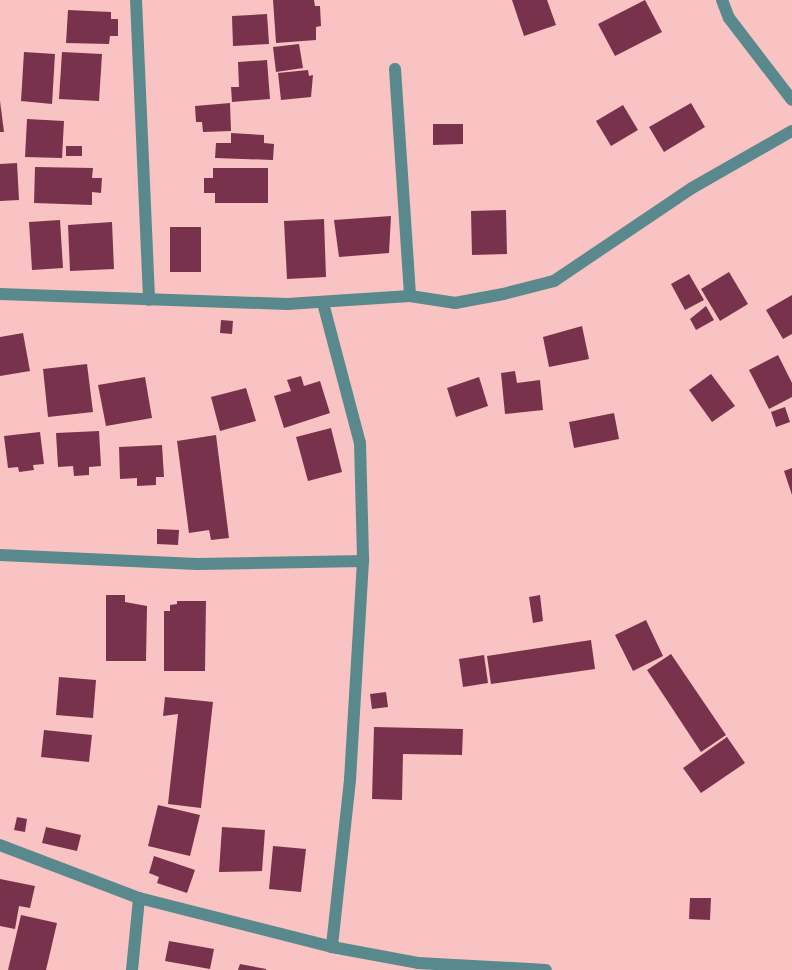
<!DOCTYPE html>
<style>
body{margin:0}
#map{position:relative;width:792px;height:970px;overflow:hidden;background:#f8c3c2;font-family:Raleway,sans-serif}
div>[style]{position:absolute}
.building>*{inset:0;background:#79324b}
.minor>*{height:12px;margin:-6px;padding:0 6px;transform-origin:6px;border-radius:6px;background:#59898c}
span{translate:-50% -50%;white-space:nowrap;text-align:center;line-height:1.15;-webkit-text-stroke:5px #f9d5d4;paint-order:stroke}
</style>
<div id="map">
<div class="building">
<i style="clip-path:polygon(273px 0,314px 0,315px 6px,320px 6px,321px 26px,316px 27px,316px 40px,276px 43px)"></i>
<i style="clip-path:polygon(512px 0,547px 0,556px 25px,524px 36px)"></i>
<i style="clip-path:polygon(645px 0,662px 32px,615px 56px,598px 24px)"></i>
<i style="clip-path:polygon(68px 10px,111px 12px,111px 19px,118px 19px,118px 36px,110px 36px,109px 44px,66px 43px)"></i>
<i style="clip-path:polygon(267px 14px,269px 44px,233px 46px,232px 16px)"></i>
<i style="clip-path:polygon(299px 44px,303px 68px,276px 72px,273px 47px)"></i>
<i style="clip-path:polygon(24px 52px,55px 54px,52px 104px,21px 101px)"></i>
<i style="clip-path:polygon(62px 52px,102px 54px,99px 101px,59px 99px)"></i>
<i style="clip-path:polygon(267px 60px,270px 99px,232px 102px,231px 87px,239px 87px,238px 62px)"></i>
<i style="clip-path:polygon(308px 70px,309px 76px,313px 75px,311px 97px,281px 100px,278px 73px)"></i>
<i style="clip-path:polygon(0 101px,4px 132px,0 132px)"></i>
<i style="clip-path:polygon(230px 103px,231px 131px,203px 132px,202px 122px,196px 122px,195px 106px)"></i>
<i style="clip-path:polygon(691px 103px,705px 127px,664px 152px,649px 127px)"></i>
<i style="clip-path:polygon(623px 105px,638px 130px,611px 146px,596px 121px)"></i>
<i style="clip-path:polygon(27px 119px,64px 121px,62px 158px,25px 157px)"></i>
<i style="clip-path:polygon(433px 124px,463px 124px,463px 144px,433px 145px)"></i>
<i style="clip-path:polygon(231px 133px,264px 135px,264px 143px,274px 144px,273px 160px,215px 158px,216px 143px,231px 143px)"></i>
<i style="clip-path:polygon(66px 146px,82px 146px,82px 156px,66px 156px)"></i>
<i style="clip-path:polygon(17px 163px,19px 200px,0 201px,0 164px)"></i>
<i style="clip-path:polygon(35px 167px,93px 168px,92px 178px,102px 178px,101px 193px,92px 192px,92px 205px,34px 203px)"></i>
<i style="clip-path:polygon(213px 168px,268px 168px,268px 203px,215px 203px,215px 193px,204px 193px,204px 178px,213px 178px)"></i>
<i style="clip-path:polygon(506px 210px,507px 254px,472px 255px,471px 211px)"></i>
<i style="clip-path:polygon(391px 216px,389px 253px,339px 257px,334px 220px)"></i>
<i style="clip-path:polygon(324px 219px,326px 277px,287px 279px,284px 221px)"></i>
<i style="clip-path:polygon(60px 220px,63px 268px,32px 270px,29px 222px)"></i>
<i style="clip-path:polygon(112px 222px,114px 269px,70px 271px,68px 225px)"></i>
<i style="clip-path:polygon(170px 227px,201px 227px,201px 272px,170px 272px)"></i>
<i style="clip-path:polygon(729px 272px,748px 304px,720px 321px,701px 289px)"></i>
<i style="clip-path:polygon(689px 274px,704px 300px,685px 310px,671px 284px)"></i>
<i style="clip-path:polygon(792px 295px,792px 334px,783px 339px,766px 310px)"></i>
<i style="clip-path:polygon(706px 306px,714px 320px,696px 330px,690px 319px)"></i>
<i style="clip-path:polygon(221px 320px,233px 321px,232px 334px,220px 333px)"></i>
<i style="clip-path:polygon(582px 326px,589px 359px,549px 367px,543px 337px)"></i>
<i style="clip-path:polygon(23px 333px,30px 371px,0 376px,0 337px)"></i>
<i style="clip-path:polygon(778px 355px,792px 383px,792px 397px,769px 409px,749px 370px)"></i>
<i style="clip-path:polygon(87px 364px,93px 412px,48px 417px,43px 369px)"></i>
<i style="clip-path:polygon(515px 371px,517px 383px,540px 380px,543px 410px,505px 414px,501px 373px)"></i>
<i style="clip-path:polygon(711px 374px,735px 406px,712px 422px,689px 390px)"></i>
<i style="clip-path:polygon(301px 376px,304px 386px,320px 381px,330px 413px,284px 428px,274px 396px,291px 391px,287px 380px)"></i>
<i style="clip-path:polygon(145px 377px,152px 418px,106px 426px,98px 385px)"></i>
<i style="clip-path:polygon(479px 377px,488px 406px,456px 417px,447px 388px)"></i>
<i style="clip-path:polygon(246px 388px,256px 421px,220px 431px,211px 397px)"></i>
<i style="clip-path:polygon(785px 407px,790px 422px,776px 427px,771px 412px)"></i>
<i style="clip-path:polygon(614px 413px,619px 439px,574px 448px,569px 422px)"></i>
<i style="clip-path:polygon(331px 428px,342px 472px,308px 481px,296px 437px)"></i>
<i style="clip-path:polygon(99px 431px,101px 466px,89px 467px,89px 475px,74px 476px,73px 466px,58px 467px,56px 433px)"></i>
<i style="clip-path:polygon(40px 432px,44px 464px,33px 465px,34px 470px,19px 472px,18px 467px,8px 468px,4px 436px)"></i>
<i style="clip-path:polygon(216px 435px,229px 538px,211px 540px,209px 530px,189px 533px,177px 441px)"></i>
<i style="clip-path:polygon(162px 445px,164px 477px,156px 477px,156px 485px,137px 486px,137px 478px,120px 479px,119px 447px)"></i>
<i style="clip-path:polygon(792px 468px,792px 495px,784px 471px)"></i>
<i style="clip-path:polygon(157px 529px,179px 530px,178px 545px,157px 544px)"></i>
<i style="clip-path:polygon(106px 595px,125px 595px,125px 602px,147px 606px,146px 661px,106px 661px)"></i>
<i style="clip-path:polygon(540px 595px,543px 621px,533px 623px,529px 597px)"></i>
<i style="clip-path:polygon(177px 601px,206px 601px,205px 671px,164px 671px,164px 611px,170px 611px,170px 605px,177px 604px)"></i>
<i style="clip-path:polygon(646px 620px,663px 656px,633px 671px,615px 635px)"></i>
<i style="clip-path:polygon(591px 640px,595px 669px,491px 684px,487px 656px)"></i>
<i style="clip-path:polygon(671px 654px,726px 735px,701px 752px,647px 670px)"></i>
<i style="clip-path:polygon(484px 655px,488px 683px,463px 687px,459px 659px)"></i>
<i style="clip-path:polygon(59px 677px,96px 680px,93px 718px,56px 715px)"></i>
<i style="clip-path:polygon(386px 692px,388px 707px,372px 709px,370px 694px)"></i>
<i style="clip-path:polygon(165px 697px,213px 702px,201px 808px,168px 804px,178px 714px,163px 716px)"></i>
<i style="clip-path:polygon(374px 727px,463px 729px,462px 755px,403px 754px,402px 800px,372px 799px)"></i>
<i style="clip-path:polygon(44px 730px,92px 735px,89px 762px,41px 757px)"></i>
<i style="clip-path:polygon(727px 737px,745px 763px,701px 793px,683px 768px)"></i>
<i style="clip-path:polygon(158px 805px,200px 815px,190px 856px,148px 846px)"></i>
<i style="clip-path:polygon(17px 817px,27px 819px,25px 832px,14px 830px)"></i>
<i style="clip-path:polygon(46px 827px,81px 835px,77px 851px,42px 843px)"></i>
<i style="clip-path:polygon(222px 827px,265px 830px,262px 871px,219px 872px)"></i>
<i style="clip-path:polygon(273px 846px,306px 849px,301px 892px,269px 889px)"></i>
<i style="clip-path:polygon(154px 856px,195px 870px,187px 893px,157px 883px,159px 877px,149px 873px)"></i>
<i style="clip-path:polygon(0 879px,35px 886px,30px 908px,19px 906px,15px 929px,0 926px)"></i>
<i style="clip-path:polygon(690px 898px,711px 898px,710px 920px,689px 919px)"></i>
<i style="clip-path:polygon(21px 915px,57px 923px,46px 970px,8px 970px)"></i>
<i style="clip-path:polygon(169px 941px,214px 949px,210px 969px,165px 961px)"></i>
<i style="clip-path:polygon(240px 964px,266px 969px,266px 970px,238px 970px)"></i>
</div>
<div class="minor">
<i style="left:136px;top:0;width:300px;rotate:87.5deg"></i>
<i style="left:722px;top:0;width:19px;rotate:69deg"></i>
<i style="left:729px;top:18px;width:103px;rotate:52.5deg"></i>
<i style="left:395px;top:69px;width:227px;rotate:86.2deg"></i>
<i style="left:0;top:294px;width:287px;rotate:2deg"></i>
<i style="left:287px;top:304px;width:123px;rotate:-3.7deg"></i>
<i style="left:410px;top:296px;width:46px;rotate:8.8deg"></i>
<i style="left:455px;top:303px;width:49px;rotate:-10.6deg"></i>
<i style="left:503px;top:294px;width:53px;rotate:-14.3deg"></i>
<i style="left:554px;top:281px;width:166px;rotate:-34deg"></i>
<i style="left:692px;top:188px;width:115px;rotate:-29.7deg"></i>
<i style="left:323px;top:303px;width:145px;rotate:75.2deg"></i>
<i style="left:360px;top:443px;width:118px;rotate:88.5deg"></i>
<i style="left:363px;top:561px;width:219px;rotate:93.4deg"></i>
<i style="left:350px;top:780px;width:168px;rotate:96.2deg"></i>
<i style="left:0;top:555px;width:197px;rotate:2.6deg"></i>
<i style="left:197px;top:564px;width:166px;rotate:-1deg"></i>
<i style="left:0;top:845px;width:149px;rotate:20.9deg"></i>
<i style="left:139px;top:898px;width:199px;rotate:14.2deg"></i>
<i style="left:332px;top:947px;width:87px;rotate:10.5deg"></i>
<i style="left:418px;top:963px;width:128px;rotate:3.1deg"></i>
<i style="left:132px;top:970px;width:72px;rotate:-84.4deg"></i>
</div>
</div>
